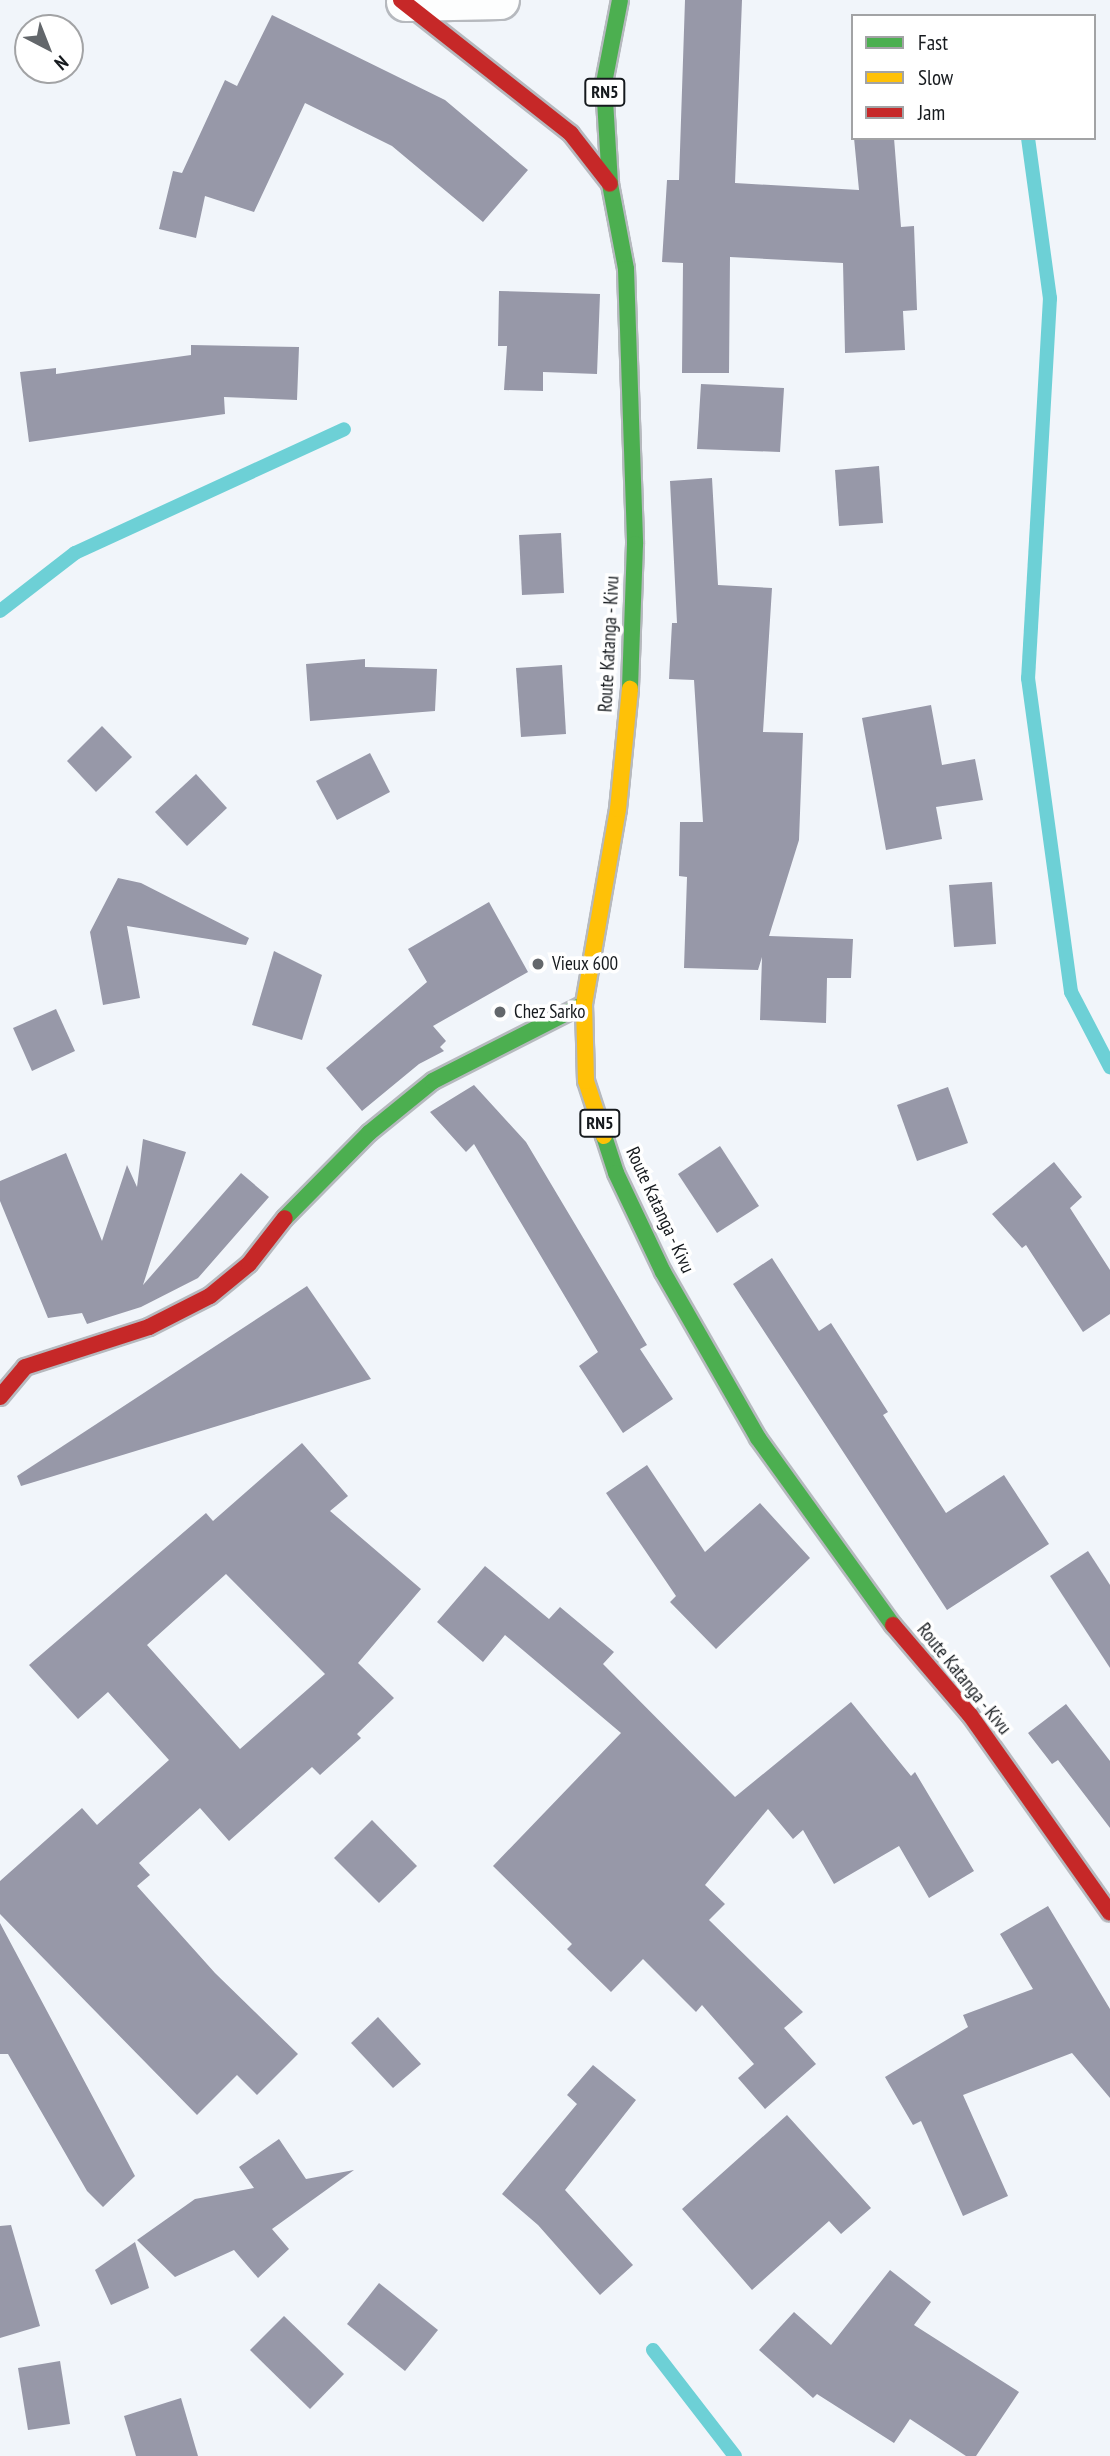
<!DOCTYPE html>
<style>
body{margin:0}
#map{position:relative;width:1110px;height:2456px;overflow:hidden;background:#f1f5fa;font-family:"PT Sans Narrow",sans-serif}
div>[style]{position:absolute}
.stream>*{height:14px;margin:-7px;padding:0 7px;transform-origin:7px;border-radius:7px;background:#6dd0d6}
.building>*{inset:0;background:#9798a8}
.roads{filter:drop-shadow(2px 0 #b6b9be) drop-shadow(-2px 0 #b6b9be) drop-shadow(0 2px #b6b9be) drop-shadow(0 -2px #b6b9be)}
.street>*{height:38px;margin:-19px;padding:0 19px;transform-origin:19px;border-radius:19px;background:#fdfefe}
.fast>*{height:16px;margin:-8px;padding:0 8px;transform-origin:8px;border-radius:8px;background:#4caf50}
.slow>*{height:16px;margin:-8px;padding:0 8px;transform-origin:8px;border-radius:8px;background:#ffc107}
.jam>*{height:16px;margin:-8px;padding:0 8px;transform-origin:8px;border-radius:8px;background:#c62828}
.dots>*{width:19px;height:19px;translate:-50% -50%;box-sizing:border-box;border:4px solid #fff;border-radius:50%}
span{translate:-50% -50%;white-space:nowrap;text-align:center;line-height:1.15;-webkit-text-stroke:7px #fff;paint-order:stroke}
.shield-label span{padding:2px 5px;background:#fff;border:2px solid;border-radius:5px;-webkit-text-stroke-width:0}
.shield-label{font-size:18px;color:#161a1e;font-weight:700}
.street-label{font-size:19px;color:#161a1e}
.poi-label{font-size:19px;color:#161a1e}
.left{translate:0 -50%;text-align:left}
.legend{position:absolute;left:851px;top:14px;width:245px;height:126px;box-sizing:border-box;background:#fff;border:2px solid #a2a3a5;margin:0;padding:9px 12px;list-style:none;font-size:21px;color:#161a1e}
.legend li{display:flex;align-items:center;gap:14px;height:35px}
.legend b{width:35px;border:2px solid #a2a3a5}
.north{position:absolute;left:14px;top:14px;width:70px;height:70px;box-sizing:border-box;background:#fff;border:2px solid #a2a3a5;border-radius:50%;rotate:138deg;font-size:19px;font-weight:700;line-height:28px;text-align:center;color:#161a1e}
.north::after{content:'';display:block;margin:auto;width:24px;height:32px;background:#63676b;clip-path:polygon(50% 0,100% 100%,50% 72%,0 100%)}
</style>
<div id="map">
<div class="stream">
<i style="left:1028px;top:138px;width:162px;rotate:82.2deg"></i>
<i style="left:1050px;top:298px;width:381px;rotate:93.3deg"></i>
<i style="left:1028px;top:678px;width:317px;rotate:82.2deg"></i>
<i style="left:1071px;top:992px;width:85px;rotate:62.5deg"></i>
<i style="left:0;top:611px;width:95px;rotate:-37.7deg"></i>
<i style="left:75px;top:553px;width:296px;rotate:-24.7deg"></i>
<i style="left:653px;top:2350px;width:134px;rotate:52.3deg"></i>
</div>
<div class="building">
<i style="clip-path:polygon(685px 0,742px 0,735px 183px,859px 190px,854px 138px,894px 138px,901px 227px,914px 226px,917px 310px,903px 311px,905px 350px,845px 353px,843px 263px,730px 257px,729px 373px,682px 373px,683px 263px,662px 262px,667px 180px,679px 180px)"></i>
<i style="clip-path:polygon(272px 15px,445px 100px,528px 170px,483px 222px,392px 146px,305px 103px,254px 212px,205px 196px,196px 238px,159px 229px,173px 171px,182px 173px,225px 80px,237px 86px)"></i>
<i style="clip-path:polygon(499px 291px,600px 294px,597px 374px,543px 372px,543px 391px,504px 390px,507px 346px,498px 346px)"></i>
<i style="clip-path:polygon(191px 345px,299px 347px,297px 400px,224px 397px,225px 414px,29px 442px,20px 372px,56px 368px,56px 374px,191px 355px)"></i>
<i style="clip-path:polygon(701px 384px,784px 388px,780px 452px,697px 449px)"></i>
<i style="clip-path:polygon(879px 466px,883px 523px,839px 526px,835px 470px)"></i>
<i style="clip-path:polygon(712px 478px,718px 585px,772px 588px,763px 732px,803px 733px,799px 840px,769px 936px,853px 939px,851px 978px,827px 978px,826px 1023px,760px 1020px,762px 957px,758px 970px,684px 968px,687px 877px,679px 876px,680px 822px,703px 822px,694px 680px,669px 679px,672px 623px,677px 623px,670px 481px)"></i>
<i style="clip-path:polygon(561px 533px,564px 593px,522px 595px,519px 535px)"></i>
<i style="clip-path:polygon(365px 659px,365px 667px,437px 669px,435px 711px,310px 721px,306px 664px)"></i>
<i style="clip-path:polygon(562px 665px,566px 734px,521px 737px,516px 668px)"></i>
<i style="clip-path:polygon(931px 705px,942px 765px,975px 759px,983px 800px,936px 807px,942px 839px,886px 850px,862px 718px)"></i>
<i style="clip-path:polygon(102px 726px,132px 757px,96px 792px,67px 761px)"></i>
<i style="clip-path:polygon(370px 753px,390px 792px,337px 820px,316px 781px)"></i>
<i style="clip-path:polygon(196px 774px,227px 808px,187px 846px,155px 812px)"></i>
<i style="clip-path:polygon(118px 878px,141px 883px,249px 938px,246px 945px,127px 926px,140px 998px,103px 1005px,90px 932px)"></i>
<i style="clip-path:polygon(992px 882px,996px 944px,954px 947px,949px 885px)"></i>
<i style="clip-path:polygon(489px 902px,528px 972px,433px 1026px,446px 1041px,440px 1047px,444px 1051px,419px 1064px,362px 1111px,326px 1068px,427px 982px,408px 949px)"></i>
<i style="clip-path:polygon(274px 951px,322px 975px,302px 1040px,252px 1025px)"></i>
<i style="clip-path:polygon(56px 1009px,75px 1051px,32px 1071px,13px 1028px)"></i>
<i style="clip-path:polygon(474px 1085px,526px 1142px,647px 1345px,640px 1349px,673px 1399px,623px 1433px,579px 1366px,598px 1352px,474px 1144px,466px 1152px,430px 1112px)"></i>
<i style="clip-path:polygon(948px 1087px,968px 1143px,917px 1161px,897px 1105px)"></i>
<i style="clip-path:polygon(143px 1139px,186px 1152px,143px 1285px,241px 1173px,269px 1197px,198px 1278px,141px 1307px,87px 1324px,82px 1313px,48px 1318px,0 1201px,0 1181px,66px 1153px,102px 1241px,127px 1165px,137px 1187px)"></i>
<i style="clip-path:polygon(720px 1146px,759px 1206px,717px 1233px,678px 1174px)"></i>
<i style="clip-path:polygon(1054px 1162px,1082px 1197px,1070px 1208px,1110px 1270px,1110px 1314px,1083px 1332px,1026px 1245px,1022px 1248px,992px 1214px)"></i>
<i style="clip-path:polygon(772px 1258px,819px 1331px,831px 1323px,888px 1412px,883px 1415px,946px 1513px,1004px 1475px,1049px 1544px,947px 1610px,733px 1284px)"></i>
<i style="clip-path:polygon(307px 1286px,371px 1379px,21px 1486px,17px 1476px)"></i>
<i style="clip-path:polygon(evenodd,302px 1443px,348px 1496px,330px 1511px,421px 1589px,358px 1663px,394px 1698px,357px 1734px,361px 1738px,320px 1775px,312px 1767px,229px 1841px,200px 1808px,139px 1863px,150px 1875px,137px 1886px,215px 1973px,298px 2054px,257px 2095px,237px 2075px,197px 2115px,0 1914px,0 1881px,82px 1808px,97px 1825px,169px 1760px,108px 1692px,78px 1719px,29px 1665px,206px 1513px,213px 1521px,302px 1443px,226px 1574px,325px 1674px,240px 1749px,147px 1645px,226px 1574px)"></i>
<i style="clip-path:polygon(647px 1465px,705px 1552px,760px 1503px,810px 1558px,716px 1649px,670px 1602px,676px 1596px,606px 1493px)"></i>
<i style="clip-path:polygon(1088px 1551px,1110px 1585px,1110px 1668px,1050px 1576px)"></i>
<i style="clip-path:polygon(485px 1566px,549px 1619px,560px 1607px,614px 1652px,603px 1664px,735px 1797px,851px 1702px,911px 1776px,915px 1772px,974px 1871px,929px 1898px,899px 1846px,834px 1884px,803px 1830px,793px 1839px,768px 1809px,705px 1885px,725px 1904px,709px 1920px,803px 2012px,784px 2028px,816px 2064px,765px 2109px,738px 2078px,754px 2064px,702px 2005px,696px 2012px,643px 1959px,611px 1992px,567px 1949px,572px 1944px,493px 1866px,621px 1733px,505px 1635px,483px 1662px,437px 1622px)"></i>
<i style="clip-path:polygon(1066px 1704px,1110px 1761px,1110px 1828px,1058px 1760px,1052px 1764px,1028px 1733px)"></i>
<i style="clip-path:polygon(372px 1820px,417px 1866px,379px 1903px,334px 1858px)"></i>
<i style="clip-path:polygon(1048px 1906px,1110px 2009px,1110px 2098px,1072px 2053px,963px 2095px,1008px 2196px,963px 2216px,921px 2121px,913px 2125px,885px 2077px,968px 2027px,963px 2015px,1033px 1989px,1000px 1934px)"></i>
<i style="clip-path:polygon(0 1923px,135px 2176px,103px 2207px,87px 2191px,8px 2054px,0 2054px)"></i>
<i style="clip-path:polygon(378px 2017px,421px 2064px,393px 2088px,351px 2043px)"></i>
<i style="clip-path:polygon(593px 2065px,636px 2100px,565px 2190px,633px 2265px,600px 2295px,538px 2225px,502px 2194px,577px 2104px,567px 2095px)"></i>
<i style="clip-path:polygon(787px 2115px,871px 2208px,841px 2234px,829px 2221px,752px 2290px,682px 2209px)"></i>
<i style="clip-path:polygon(279px 2139px,306px 2179px,354px 2170px,272px 2229px,289px 2249px,258px 2278px,234px 2250px,175px 2277px,137px 2240px,195px 2199px,254px 2188px,239px 2167px)"></i>
<i style="clip-path:polygon(11px 2225px,40px 2326px,0 2338px,0 2226px)"></i>
<i style="clip-path:polygon(135px 2242px,149px 2288px,111px 2305px,95px 2270px)"></i>
<i style="clip-path:polygon(890px 2270px,931px 2302px,914px 2325px,1019px 2392px,976px 2456px,966px 2456px,910px 2419px,894px 2443px,817px 2394px,813px 2398px,759px 2350px,794px 2312px,831px 2345px)"></i>
<i style="clip-path:polygon(379px 2283px,438px 2330px,405px 2371px,347px 2324px)"></i>
<i style="clip-path:polygon(284px 2316px,344px 2374px,310px 2409px,250px 2350px)"></i>
<i style="clip-path:polygon(60px 2361px,70px 2424px,28px 2430px,18px 2368px)"></i>
<i style="clip-path:polygon(181px 2398px,198px 2456px,136px 2456px,124px 2416px)"></i>
</div>
<div class="roads">
<div class="street">
<i style="left:406px;top:2px;width:94px;rotate:-1.2deg"></i>
</div>
<div class="fast">
<i style="left:620px;top:0;width:85px;rotate:100.9deg"></i>
<i style="left:604px;top:83px;width:101px;rotate:86.6deg"></i>
<i style="left:610px;top:184px;width:86px;rotate:79.3deg"></i>
<i style="left:626px;top:269px;width:275px;rotate:88.1deg"></i>
<i style="left:635px;top:544px;width:145px;rotate:92deg"></i>
<i style="left:604px;top:1136px;width:39px;rotate:72deg"></i>
<i style="left:616px;top:1173px;width:110px;rotate:64.6deg"></i>
<i style="left:663px;top:1272px;width:191px;rotate:60.2deg"></i>
<i style="left:758px;top:1438px;width:231px;rotate:54.2deg"></i>
<i style="left:285px;top:1218px;width:120px;rotate:-45.3deg"></i>
<i style="left:369px;top:1133px;width:82px;rotate:-39.1deg"></i>
<i style="left:433px;top:1081px;width:169px;rotate:-27deg"></i>
</div>
<div class="slow">
<i style="left:604px;top:1136px;width:58px;rotate:-108.1deg"></i>
<i style="left:586px;top:1081px;width:77px;rotate:-91.5deg"></i>
<i style="left:584px;top:1004px;width:198px;rotate:-80.1deg"></i>
<i style="left:618px;top:809px;width:121px;rotate:-84.3deg"></i>
</div>
<div class="jam">
<i style="left:401px;top:0;width:216px;rotate:38.2deg"></i>
<i style="left:571px;top:134px;width:63px;rotate:52deg"></i>
<i style="left:0;top:1397px;width:39px;rotate:-50deg"></i>
<i style="left:25px;top:1367px;width:130px;rotate:-17.9deg"></i>
<i style="left:149px;top:1327px;width:68px;rotate:-26.9deg"></i>
<i style="left:210px;top:1296px;width:50px;rotate:-39.4deg"></i>
<i style="left:249px;top:1264px;width:58px;rotate:-52deg"></i>
<i style="left:893px;top:1625px;width:118px;rotate:49.5deg"></i>
<i style="left:970px;top:1715px;width:242px;rotate:54.7deg"></i>
</div>
</div>
<div class="dots">
<i style="left:538px;top:964px;background:#63676b"></i>
<i style="left:500px;top:1012px;background:#63676b"></i>
</div>
<div class="shield-label">
<span style="left:605px;top:92px">RN5</span>
<span style="left:600px;top:1123px">RN5</span>
</div>
<div class="street-label">
<span style="left:609px;top:644px;rotate:-87deg">Route Katanga - Kivu</span>
<span style="left:660px;top:1210px;rotate:65deg">Route Katanga - Kivu</span>
<span style="left:964px;top:1679px;rotate:51deg">Route Katanga - Kivu</span>
</div>
<div class="poi-label">
<span class="left" style="left:552px;top:964px">Vieux 600</span>
<span class="left" style="left:514px;top:1012px">Chez Sarko</span>
</div>
<ul class="legend">
<li><b style="height:9px;background:#4caf50"></b>Fast</li>
<li><b style="height:9px;background:#ffc107"></b>Slow</li>
<li><b style="height:9px;background:#c62828"></b>Jam</li>
</ul>
<div class="north">N</div>
</div>
